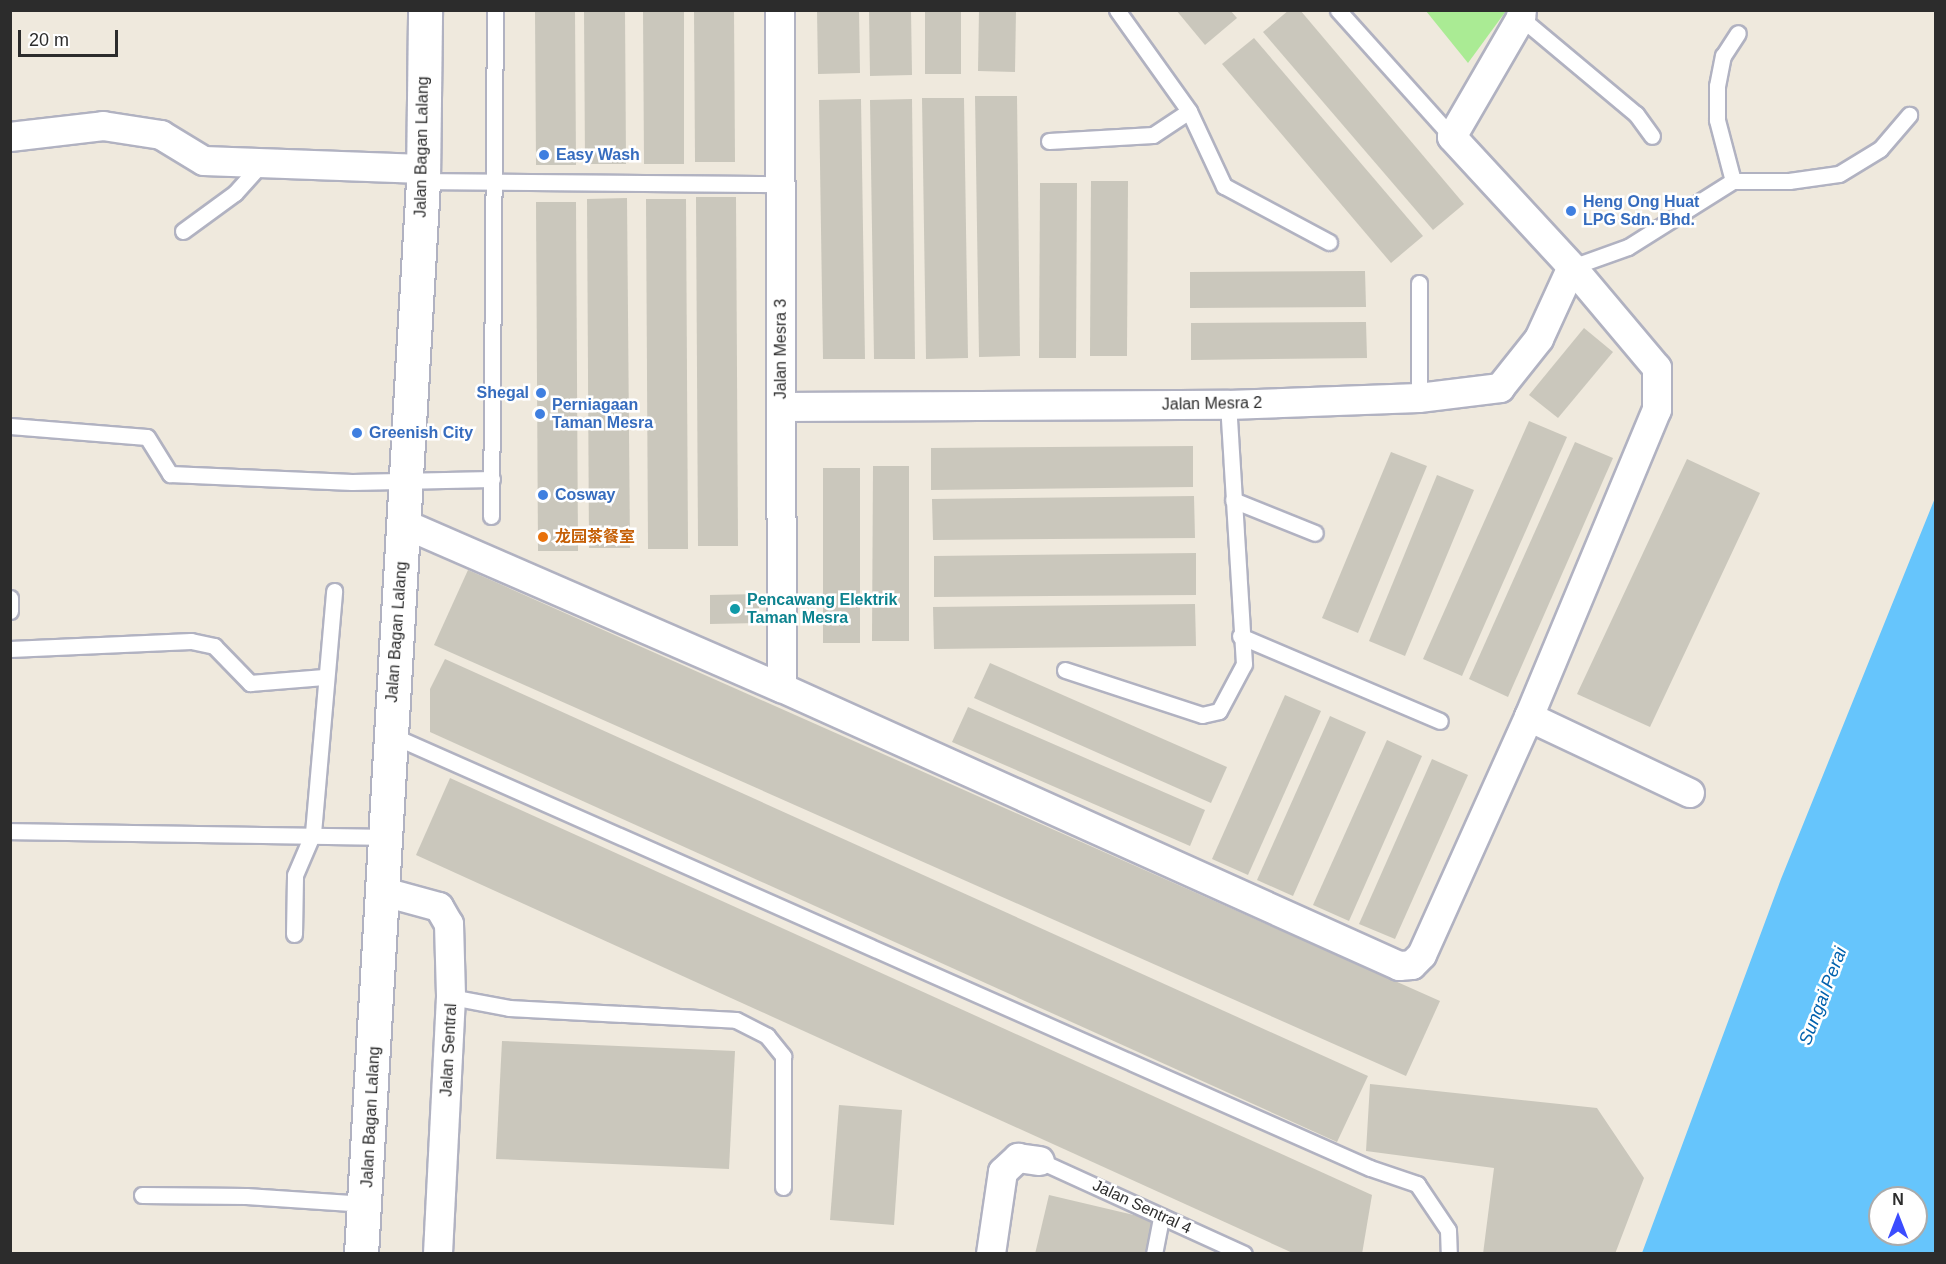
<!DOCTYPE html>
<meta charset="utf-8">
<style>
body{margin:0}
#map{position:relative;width:1946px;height:1264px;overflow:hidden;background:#efe9dd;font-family:Arial,"Noto Sans SC",sans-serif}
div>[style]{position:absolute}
.green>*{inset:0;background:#aaeb94}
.water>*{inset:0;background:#66c5fc}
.building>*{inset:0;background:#cac7bc}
.roads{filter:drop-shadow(2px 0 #b1b2c1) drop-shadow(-2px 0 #b1b2c1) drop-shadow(0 2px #b1b2c1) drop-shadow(0 -2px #b1b2c1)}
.service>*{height:15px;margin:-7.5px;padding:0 7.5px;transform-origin:7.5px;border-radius:7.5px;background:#fff}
.minor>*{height:28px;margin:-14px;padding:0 14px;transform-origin:14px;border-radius:14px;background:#fff}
.secondary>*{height:33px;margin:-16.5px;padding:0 16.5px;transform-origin:16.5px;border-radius:16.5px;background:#fff}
.dots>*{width:16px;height:16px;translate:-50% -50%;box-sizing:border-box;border:3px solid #fff;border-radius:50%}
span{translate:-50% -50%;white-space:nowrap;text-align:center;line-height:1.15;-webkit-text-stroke:5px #fff;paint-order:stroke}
.street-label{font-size:16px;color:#2c2c2c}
.shop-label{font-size:16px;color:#366cbe;font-weight:700}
.left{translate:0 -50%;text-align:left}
.right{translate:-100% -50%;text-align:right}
.food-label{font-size:16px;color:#c56008;font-weight:700}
.culture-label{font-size:16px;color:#0d838f;font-weight:700}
.water-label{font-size:18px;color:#0061ad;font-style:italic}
.frame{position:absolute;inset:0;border:12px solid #2c2c2c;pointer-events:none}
.north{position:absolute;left:1868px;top:1186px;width:60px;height:60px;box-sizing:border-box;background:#fff;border:2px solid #ababab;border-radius:50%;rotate:0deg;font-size:16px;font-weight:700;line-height:24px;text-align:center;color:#2c2c2c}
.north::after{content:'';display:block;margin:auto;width:21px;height:27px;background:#3b4cff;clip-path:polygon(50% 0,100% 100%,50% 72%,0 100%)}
.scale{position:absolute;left:18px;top:30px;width:100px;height:27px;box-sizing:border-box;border:3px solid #2c2c2c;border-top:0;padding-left:8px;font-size:18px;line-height:21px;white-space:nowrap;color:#2c2c2c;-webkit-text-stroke:4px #fff;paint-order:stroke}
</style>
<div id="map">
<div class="green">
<i style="clip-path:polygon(1426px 11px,1506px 11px,1468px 63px)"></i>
</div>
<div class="water">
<i style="clip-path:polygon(evenodd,1935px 498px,1935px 1253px,1642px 1253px,1781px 879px,1935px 498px,1880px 1198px,1916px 1198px,1916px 1234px,1880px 1234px,1880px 1198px)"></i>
</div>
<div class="building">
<i style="clip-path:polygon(535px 10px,575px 10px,576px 165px,536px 165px)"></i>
<i style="clip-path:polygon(584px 10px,625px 10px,626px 164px,585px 164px)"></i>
<i style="clip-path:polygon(643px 10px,684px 10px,684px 164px,644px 164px)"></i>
<i style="clip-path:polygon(694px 10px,734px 10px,735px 162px,695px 162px)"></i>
<i style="clip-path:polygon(817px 10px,859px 10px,860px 73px,818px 74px)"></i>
<i style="clip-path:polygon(869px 10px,911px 10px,912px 75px,870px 76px)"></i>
<i style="clip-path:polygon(925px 10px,961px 10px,961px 74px,925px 74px)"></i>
<i style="clip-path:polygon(979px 10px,1016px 10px,1015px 72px,978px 71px)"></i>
<i style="clip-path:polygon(1176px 10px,1230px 10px,1237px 18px,1205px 45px)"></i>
<i style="clip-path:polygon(1289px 10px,1300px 10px,1464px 204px,1433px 230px,1263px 32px)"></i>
<i style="clip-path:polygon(1254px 38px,1423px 236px,1391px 263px,1222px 64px)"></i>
<i style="clip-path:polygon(975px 96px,1017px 96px,1020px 356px,979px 357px)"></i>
<i style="clip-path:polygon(922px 98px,964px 98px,968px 358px,926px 359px)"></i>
<i style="clip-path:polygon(861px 99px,865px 359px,823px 359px,819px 100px)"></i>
<i style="clip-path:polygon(912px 99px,915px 359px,874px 359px,870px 100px)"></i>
<i style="clip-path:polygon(1091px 181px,1128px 181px,1127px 356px,1090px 356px)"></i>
<i style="clip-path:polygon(1040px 183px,1077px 183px,1076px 358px,1039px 358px)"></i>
<i style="clip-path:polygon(696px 197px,736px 197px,738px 546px,698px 546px)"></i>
<i style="clip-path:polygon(627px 198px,630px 548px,589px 548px,587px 199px)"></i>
<i style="clip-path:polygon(646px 199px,686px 199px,688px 549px,648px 549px)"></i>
<i style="clip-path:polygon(536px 202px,576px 202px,578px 551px,538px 551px)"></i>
<i style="clip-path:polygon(1365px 271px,1366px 307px,1190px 308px,1190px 272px)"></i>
<i style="clip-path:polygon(1366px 322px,1367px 358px,1191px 360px,1191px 323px)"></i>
<i style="clip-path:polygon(1584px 328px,1613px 352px,1558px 418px,1529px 395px)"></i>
<i style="clip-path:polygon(1529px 421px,1567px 437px,1462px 676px,1423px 659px)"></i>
<i style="clip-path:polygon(1575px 442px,1613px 458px,1508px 697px,1469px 679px)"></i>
<i style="clip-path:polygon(1193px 446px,1193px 487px,931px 490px,931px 448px)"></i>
<i style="clip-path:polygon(1391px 452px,1427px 466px,1358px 633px,1322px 618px)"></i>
<i style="clip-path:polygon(1687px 459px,1760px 493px,1650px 727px,1577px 694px)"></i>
<i style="clip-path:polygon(873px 466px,909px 466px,909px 641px,872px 641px)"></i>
<i style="clip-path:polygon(823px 468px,860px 468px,860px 643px,823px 643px)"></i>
<i style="clip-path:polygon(1437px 475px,1474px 490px,1405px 656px,1369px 641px)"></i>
<i style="clip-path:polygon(1194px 496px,1195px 538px,933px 540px,932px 499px)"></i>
<i style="clip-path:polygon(1196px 553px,1196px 595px,934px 597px,934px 556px)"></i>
<i style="clip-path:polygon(468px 570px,1440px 1001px,1406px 1076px,434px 645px)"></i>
<i style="clip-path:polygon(759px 594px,759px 623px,710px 624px,710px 595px)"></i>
<i style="clip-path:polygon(1195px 604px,1196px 646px,934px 649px,933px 607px)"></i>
<i style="clip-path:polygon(445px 659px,1368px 1076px,1337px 1142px,430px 732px,430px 689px)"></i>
<i style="clip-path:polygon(990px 663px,1227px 767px,1211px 803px,974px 698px)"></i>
<i style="clip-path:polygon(1285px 695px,1321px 711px,1248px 875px,1212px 859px)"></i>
<i style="clip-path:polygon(968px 707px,1205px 810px,1190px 846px,952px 742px)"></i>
<i style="clip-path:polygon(1330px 716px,1366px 732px,1293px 896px,1257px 880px)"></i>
<i style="clip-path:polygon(1387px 740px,1422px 756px,1349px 921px,1313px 905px)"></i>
<i style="clip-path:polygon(1432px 759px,1468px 775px,1395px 939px,1359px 924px)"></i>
<i style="clip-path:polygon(450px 778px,1372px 1195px,1362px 1254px,1295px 1254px,416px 855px)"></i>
<i style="clip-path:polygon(502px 1041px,735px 1051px,729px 1169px,496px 1159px)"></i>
<i style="clip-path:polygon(1370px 1084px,1597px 1108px,1644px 1178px,1615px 1254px,1483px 1254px,1494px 1168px,1366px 1151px)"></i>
<i style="clip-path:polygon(839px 1105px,902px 1110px,894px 1225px,830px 1220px)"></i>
<i style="clip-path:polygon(1049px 1195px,1155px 1220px,1147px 1254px,1035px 1254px)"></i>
</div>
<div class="roads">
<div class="service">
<i style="left:1117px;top:10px;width:124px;rotate:54.5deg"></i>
<i style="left:1189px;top:111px;width:83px;rotate:65deg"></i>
<i style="left:1224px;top:186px;width:119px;rotate:28.1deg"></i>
<i style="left:1338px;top:10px;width:171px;rotate:48.1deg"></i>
<i style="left:1521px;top:18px;width:150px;rotate:39.9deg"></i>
<i style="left:1636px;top:114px;width:27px;rotate:54deg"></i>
<i style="left:1049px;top:141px;width:104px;rotate:-3.3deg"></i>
<i style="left:1153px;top:135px;width:43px;rotate:-33.7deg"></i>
<i style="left:423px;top:181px;width:357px;rotate:0.5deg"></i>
<i style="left:1733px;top:181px;width:63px;rotate:-104.7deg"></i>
<i style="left:1717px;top:120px;width:34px;rotate:-90deg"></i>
<i style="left:1717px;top:86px;width:31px;rotate:-79deg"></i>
<i style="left:1723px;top:56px;width:27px;rotate:-57deg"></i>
<i style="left:183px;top:231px;width:64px;rotate:-36.2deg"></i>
<i style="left:235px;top:193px;width:38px;rotate:-48deg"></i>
<i style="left:1572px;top:267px;width:59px;rotate:-19.7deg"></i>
<i style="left:1628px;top:247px;width:124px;rotate:-32.2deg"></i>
<i style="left:1733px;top:181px;width:56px"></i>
<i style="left:1789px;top:181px;width:50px;rotate:-8deg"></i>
<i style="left:1839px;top:174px;width:48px;rotate:-31.4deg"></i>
<i style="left:1880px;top:149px;width:45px;rotate:-49.5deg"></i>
<i style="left:1419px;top:398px;width:115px;rotate:-90deg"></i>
<i style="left:10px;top:426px;width:137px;rotate:4.6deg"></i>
<i style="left:147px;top:437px;width:44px;rotate:58.1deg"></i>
<i style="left:170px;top:474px;width:182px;rotate:2.5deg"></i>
<i style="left:352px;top:482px;width:140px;rotate:-1.2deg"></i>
<i style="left:1233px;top:500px;width:88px;rotate:21.9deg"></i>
<i style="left:491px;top:516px;width:506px;rotate:-89.55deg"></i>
<i style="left:10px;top:598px;width:13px;rotate:90deg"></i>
<i style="left:1240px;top:636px;width:217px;rotate:23deg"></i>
<i style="left:10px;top:649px;width:181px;rotate:-2.5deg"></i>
<i style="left:191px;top:641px;width:24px;rotate:12deg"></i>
<i style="left:214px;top:646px;width:52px;rotate:45.8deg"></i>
<i style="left:250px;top:683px;width:74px;rotate:-4.6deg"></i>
<i style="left:1065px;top:670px;width:144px;rotate:18.2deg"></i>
<i style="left:1202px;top:715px;width:17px;rotate:-13deg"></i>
<i style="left:1219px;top:711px;width:53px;rotate:-62deg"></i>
<i style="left:1244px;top:664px;width:259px;rotate:-93.5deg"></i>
<i style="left:391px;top:735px;width:1070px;rotate:23.86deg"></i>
<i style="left:1370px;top:1168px;width:50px;rotate:18.8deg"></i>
<i style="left:1417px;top:1184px;width:55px;rotate:56deg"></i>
<i style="left:1448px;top:1230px;width:24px;rotate:88deg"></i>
<i style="left:10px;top:831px;width:375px;rotate:0.9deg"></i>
<i style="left:294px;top:934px;width:59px;rotate:-89deg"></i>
<i style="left:295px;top:875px;width:46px;rotate:-66.8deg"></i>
<i style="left:313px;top:833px;width:243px;rotate:-85deg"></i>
<i style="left:451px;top:997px;width:59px;rotate:10.7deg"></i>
<i style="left:509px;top:1008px;width:227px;rotate:3deg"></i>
<i style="left:736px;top:1020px;width:35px;rotate:27deg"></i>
<i style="left:767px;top:1036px;width:26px;rotate:51deg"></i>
<i style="left:783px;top:1056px;width:131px;rotate:90deg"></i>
<i style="left:1040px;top:1161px;width:224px;rotate:24.5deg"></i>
<i style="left:142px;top:1195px;width:104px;rotate:0.6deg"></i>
<i style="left:246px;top:1196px;width:120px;rotate:3.8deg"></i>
<i style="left:1154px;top:1254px;width:38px;rotate:-79deg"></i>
</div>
<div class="minor">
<i style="left:780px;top:10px;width:678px;rotate:89.83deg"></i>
<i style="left:10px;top:137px;width:94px;rotate:-6.7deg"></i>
<i style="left:103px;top:126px;width:59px;rotate:8.8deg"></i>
<i style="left:161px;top:135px;width:50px;rotate:31.2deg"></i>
<i style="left:204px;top:161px;width:219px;rotate:2.1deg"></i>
<i style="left:781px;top:407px;width:447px;rotate:-0.3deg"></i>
<i style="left:1228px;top:405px;width:191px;rotate:-2.1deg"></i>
<i style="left:1419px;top:398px;width:82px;rotate:-7deg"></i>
<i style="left:1500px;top:388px;width:63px;rotate:-51.5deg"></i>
<i style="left:1539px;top:339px;width:79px;rotate:-65.4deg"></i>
<i style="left:404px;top:524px;width:412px;rotate:23.5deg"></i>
<i style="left:782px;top:688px;width:677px;rotate:24.25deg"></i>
<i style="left:1399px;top:966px;width:13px;rotate:-4deg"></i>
<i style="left:1412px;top:965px;width:14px;rotate:-45deg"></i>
<i style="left:1422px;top:955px;width:261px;rotate:-65.8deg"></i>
<i style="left:1529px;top:717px;width:333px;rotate:-67.4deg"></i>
<i style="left:1657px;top:410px;width:42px;rotate:-90deg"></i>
<i style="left:1657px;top:368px;width:132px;rotate:-130.1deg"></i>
<i style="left:1572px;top:267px;width:177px;rotate:-132.7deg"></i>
<i style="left:1452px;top:137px;width:138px;rotate:-59.9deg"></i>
<i style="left:1521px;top:18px;width:8px;rotate:-83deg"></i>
<i style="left:1529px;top:717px;width:178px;rotate:25.3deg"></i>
<i style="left:384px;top:892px;width:57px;rotate:15.3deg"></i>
<i style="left:439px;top:907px;width:20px;rotate:60deg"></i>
<i style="left:449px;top:924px;width:73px;rotate:88.4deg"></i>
<i style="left:451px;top:997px;width:257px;rotate:92.9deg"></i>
<i style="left:991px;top:1254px;width:83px;rotate:-81.7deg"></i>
<i style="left:1003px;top:1172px;width:21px;rotate:-43deg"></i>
<i style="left:1018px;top:1158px;width:22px;rotate:8deg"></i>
</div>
<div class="secondary">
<i style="left:361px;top:1254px;width:1075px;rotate:-86.69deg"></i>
<i style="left:423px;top:181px;width:171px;rotate:-89.3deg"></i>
</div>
</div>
<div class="dots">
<i style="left:544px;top:155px;background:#3f7fe0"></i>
<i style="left:1571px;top:211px;background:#3f7fe0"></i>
<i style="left:541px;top:393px;background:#3f7fe0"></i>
<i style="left:540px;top:414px;background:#3f7fe0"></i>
<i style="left:357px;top:433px;background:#3f7fe0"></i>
<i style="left:543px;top:495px;background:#3f7fe0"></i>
<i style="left:543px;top:537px;background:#e8710a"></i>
<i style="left:735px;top:609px;background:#0f9aa8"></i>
</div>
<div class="street-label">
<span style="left:422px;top:147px;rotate:-89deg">Jalan Bagan Lalang</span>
<span style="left:781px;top:349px;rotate:-90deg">Jalan Mesra 3</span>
<span style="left:1212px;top:404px;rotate:-1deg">Jalan Mesra 2</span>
<span style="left:397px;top:632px;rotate:-86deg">Jalan Bagan Lalang</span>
<span style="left:449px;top:1050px;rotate:-87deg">Jalan Sentral</span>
<span style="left:371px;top:1117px;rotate:-87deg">Jalan Bagan Lalang</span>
<span style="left:1142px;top:1207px;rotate:25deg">Jalan Sentral 4</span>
</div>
<div class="shop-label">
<span class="left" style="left:556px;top:155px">Easy Wash</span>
<span class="left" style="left:1583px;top:211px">Heng Ong Huat<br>LPG Sdn. Bhd.</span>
<span class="right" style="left:529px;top:393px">Shegal</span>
<span class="left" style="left:552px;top:414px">Perniagaan<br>Taman Mesra</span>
<span class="left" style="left:369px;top:433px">Greenish City</span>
<span class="left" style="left:555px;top:495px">Cosway</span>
</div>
<div class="food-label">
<span class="left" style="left:555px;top:537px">龙园茶餐室</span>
</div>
<div class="culture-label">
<span class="left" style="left:747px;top:609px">Pencawang Elektrik<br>Taman Mesra</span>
</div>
<div class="water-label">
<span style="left:1823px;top:996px;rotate:-69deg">Sungai Perai</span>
</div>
<div class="frame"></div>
<div class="north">N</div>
<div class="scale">20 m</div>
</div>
